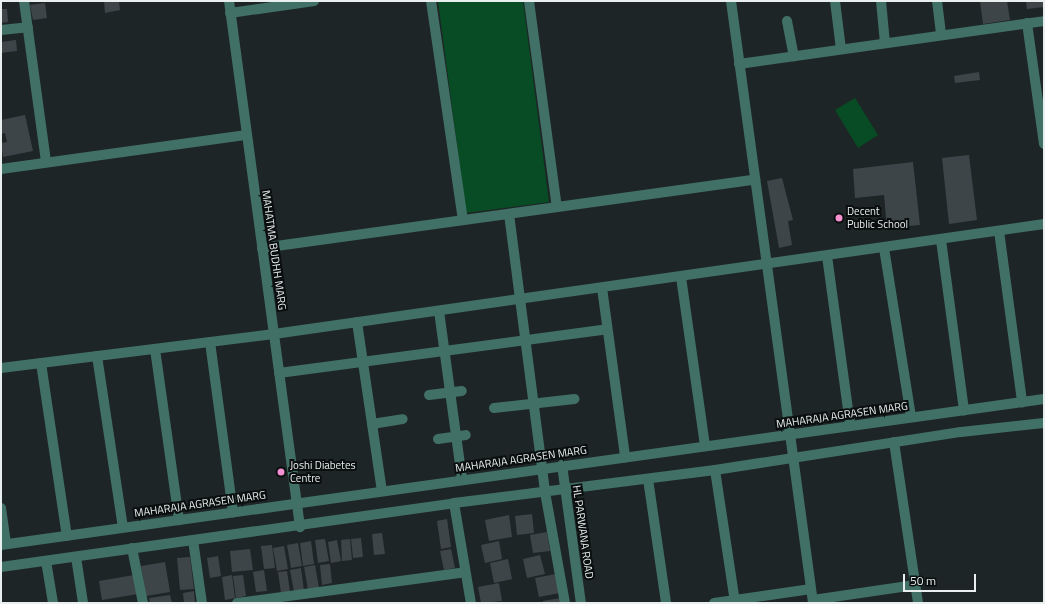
<!DOCTYPE html>
<style>
body{margin:0}
#map{position:relative;width:1045px;height:604px;overflow:hidden;background:#1e2526;font-family:"Titillium Web",sans-serif}
div>[style]{position:absolute}
.green>*{inset:0;background:#074c24}
.building>*{inset:0;background:#3e4549}
.minor>*{height:10px;margin:-5px;padding:0 5px;transform-origin:5px;border-radius:5px;background:#417066}
.dots>*{width:11px;height:11px;translate:-50% -50%;box-sizing:border-box;border:2px solid #0a0e0e;border-radius:50%}
span{translate:-50% -50%;white-space:nowrap;text-align:center;line-height:1.15;-webkit-text-stroke:4px #0a0e0e;paint-order:stroke}
.poi-label{font-size:11px;color:#e9eeef}
.left{translate:0 -50%;text-align:left}
.street-label{font-size:11px;color:#e9eeef}
.frame{position:absolute;inset:0;border:2px solid #e9eeef;pointer-events:none}
.scale{position:absolute;left:903px;top:574px;width:73px;height:18px;box-sizing:border-box;border:2px solid #e9eeef;border-top:0;padding-left:5px;font-size:12px;line-height:14px;white-space:nowrap;color:#e9eeef;-webkit-text-stroke:3px #0a0e0e;paint-order:stroke}
</style>
<div id="map">
<div class="green">
<i style="clip-path:polygon(438px 1px,523px 1px,549px 202px,466px 213px)"></i>
<i style="clip-path:polygon(855px 98px,878px 135px,858px 148px,835px 110px)"></i>
</div>
<div class="building">
<i style="clip-path:polygon(104px 1px,119px 1px,120px 10px,105px 13px)"></i>
<i style="clip-path:polygon(980px 1px,1007px 1px,1010px 20px,983px 24px)"></i>
<i style="clip-path:polygon(1026px 1px,1044px 1px,1044px 7px,1027px 9px)"></i>
<i style="clip-path:polygon(45px 3px,47px 18px,33px 20px,30px 5px)"></i>
<i style="clip-path:polygon(1px 9px,7px 9px,8px 22px,1px 23px)"></i>
<i style="clip-path:polygon(16px 40px,17px 51px,1px 53px,1px 42px)"></i>
<i style="clip-path:polygon(979px 72px,980px 80px,955px 83px,954px 76px)"></i>
<i style="clip-path:polygon(25px 115px,33px 151px,3px 157px,1px 143px,7px 142px,5px 133px,1px 134px,1px 120px)"></i>
<i style="clip-path:polygon(969px 155px,977px 220px,949px 224px,942px 158px)"></i>
<i style="clip-path:polygon(913px 162px,920px 225px,887px 228px,884px 195px,855px 198px,853px 169px)"></i>
<i style="clip-path:polygon(782px 178px,793px 220px,788px 221px,792px 245px,779px 248px,767px 181px)"></i>
<i style="clip-path:polygon(532px 514px,534px 533px,517px 535px,515px 516px)"></i>
<i style="clip-path:polygon(509px 515px,512px 537px,489px 541px,485px 520px)"></i>
<i style="clip-path:polygon(447px 519px,451px 547px,441px 549px,437px 521px)"></i>
<i style="clip-path:polygon(547px 532px,550px 551px,533px 553px,530px 535px)"></i>
<i style="clip-path:polygon(382px 533px,385px 554px,374px 555px,372px 534px)"></i>
<i style="clip-path:polygon(361px 538px,363px 557px,353px 558px,351px 539px)"></i>
<i style="clip-path:polygon(325px 539px,329px 561px,318px 563px,315px 540px)"></i>
<i style="clip-path:polygon(350px 539px,352px 560px,342px 561px,341px 540px)"></i>
<i style="clip-path:polygon(337px 540px,341px 561px,331px 563px,328px 542px)"></i>
<i style="clip-path:polygon(311px 541px,314px 564px,303px 566px,300px 543px)"></i>
<i style="clip-path:polygon(499px 541px,502px 559px,485px 563px,481px 545px)"></i>
<i style="clip-path:polygon(298px 543px,302px 566px,291px 568px,287px 545px)"></i>
<i style="clip-path:polygon(272px 545px,275px 568px,264px 569px,261px 546px)"></i>
<i style="clip-path:polygon(284px 546px,288px 569px,277px 571px,273px 548px)"></i>
<i style="clip-path:polygon(250px 549px,253px 570px,232px 572px,230px 551px)"></i>
<i style="clip-path:polygon(451px 549px,455px 568px,444px 570px,440px 551px)"></i>
<i style="clip-path:polygon(540px 555px,545px 574px,527px 578px,523px 559px)"></i>
<i style="clip-path:polygon(218px 556px,221px 576px,210px 578px,207px 558px)"></i>
<i style="clip-path:polygon(190px 557px,194px 589px,180px 590px,177px 558px)"></i>
<i style="clip-path:polygon(508px 559px,512px 579px,494px 583px,490px 563px)"></i>
<i style="clip-path:polygon(165px 562px,170px 592px,146px 596px,141px 566px)"></i>
<i style="clip-path:polygon(330px 564px,332px 583px,322px 585px,320px 565px)"></i>
<i style="clip-path:polygon(315px 565px,319px 588px,308px 590px,304px 567px)"></i>
<i style="clip-path:polygon(301px 568px,304px 591px,294px 592px,290px 570px)"></i>
<i style="clip-path:polygon(264px 570px,267px 591px,256px 592px,253px 572px)"></i>
<i style="clip-path:polygon(287px 571px,290px 592px,281px 593px,278px 572px)"></i>
<i style="clip-path:polygon(556px 574px,560px 593px,539px 597px,535px 578px)"></i>
<i style="clip-path:polygon(134px 575px,138px 594px,102px 600px,99px 581px)"></i>
<i style="clip-path:polygon(232px 575px,235px 598px,225px 600px,222px 577px)"></i>
<i style="clip-path:polygon(243px 575px,246px 596px,236px 598px,233px 576px)"></i>
<i style="clip-path:polygon(499px 583px,502px 601px,481px 603px,478px 587px)"></i>
<i style="clip-path:polygon(194px 591px,195px 603px,184px 603px,183px 593px)"></i>
<i style="clip-path:polygon(170px 595px,172px 603px,150px 603px,149px 598px)"></i>
<i style="clip-path:polygon(560px 598px,561px 603px,543px 603px,543px 601px)"></i>
</div>
<div class="minor">
<i style="left:24px;top:1px;width:162px;rotate:82.2deg"></i>
<i style="left:229px;top:1px;width:531px;rotate:82.31deg"></i>
<i style="left:431px;top:1px;width:221px;rotate:81.7deg"></i>
<i style="left:529px;top:1px;width:208px;rotate:82.3deg"></i>
<i style="left:731px;top:1px;width:608px;rotate:82.24deg"></i>
<i style="left:835px;top:1px;width:48px;rotate:82.9deg"></i>
<i style="left:881px;top:1px;width:42px;rotate:84.6deg"></i>
<i style="left:937px;top:1px;width:34px;rotate:83deg"></i>
<i style="left:230px;top:13px;width:85px;rotate:-8.1deg"></i>
<i style="left:787px;top:21px;width:36px;rotate:79deg"></i>
<i style="left:1027px;top:23px;width:122px;rotate:82deg"></i>
<i style="left:1px;top:30px;width:27px;rotate:-6deg"></i>
<i style="left:739px;top:64px;width:308px;rotate:-8deg"></i>
<i style="left:1px;top:169px;width:248px;rotate:-7.9deg"></i>
<i style="left:509px;top:214px;width:280px;rotate:82.6deg"></i>
<i style="left:545px;top:492px;width:113px;rotate:79.8deg"></i>
<i style="left:999px;top:231px;width:173px;rotate:82.3deg"></i>
<i style="left:941px;top:240px;width:172px;rotate:82.3deg"></i>
<i style="left:262px;top:248px;width:498px;rotate:-7.9deg"></i>
<i style="left:884px;top:248px;width:171px;rotate:80.9deg"></i>
<i style="left:827px;top:256px;width:171px;rotate:82.2deg"></i>
<i style="left:681px;top:277px;width:171px;rotate:81.9deg"></i>
<i style="left:602px;top:288px;width:171px;rotate:82.2deg"></i>
<i style="left:439px;top:311px;width:170px;rotate:82.2deg"></i>
<i style="left:357px;top:322px;width:171px;rotate:81.6deg"></i>
<i style="left:210px;top:342px;width:172px;rotate:82.3deg"></i>
<i style="left:155px;top:349px;width:173px;rotate:82deg"></i>
<i style="left:97px;top:356px;width:173px;rotate:81.4deg"></i>
<i style="left:41px;top:363px;width:175px;rotate:81.5deg"></i>
<i style="left:1px;top:368px;width:275px;rotate:-7.1deg"></i>
<i style="left:274px;top:334px;width:778px;rotate:-8.13deg"></i>
<i style="left:279px;top:373px;width:331px;rotate:-7.6deg"></i>
<i style="left:429px;top:395px;width:33px;rotate:-7deg"></i>
<i style="left:494px;top:408px;width:81px;rotate:-6.4deg"></i>
<i style="left:372px;top:424px;width:31px;rotate:-9deg"></i>
<i style="left:438px;top:439px;width:28px;rotate:-8deg"></i>
<i style="left:894px;top:442px;width:163px;rotate:81.5deg"></i>
<i style="left:562px;top:465px;width:139px;rotate:82.2deg"></i>
<i style="left:715px;top:470px;width:134px;rotate:81.4deg"></i>
<i style="left:648px;top:479px;width:125px;rotate:81.7deg"></i>
<i style="left:454px;top:503px;width:101px;rotate:80.4deg"></i>
<i style="left:1px;top:508px;width:36px;rotate:82deg"></i>
<i style="left:193px;top:540px;width:64px;rotate:81.9deg"></i>
<i style="left:1px;top:545px;width:1053px;rotate:-7.97deg"></i>
<i style="left:132px;top:548px;width:56px;rotate:78.7deg"></i>
<i style="left:76px;top:557px;width:47px;rotate:81.3deg"></i>
<i style="left:46px;top:561px;width:43px;rotate:80.5deg"></i>
<i style="left:1px;top:567px;width:457px;rotate:-8deg"></i>
<i style="left:454px;top:503px;width:263px;rotate:-7.2deg"></i>
<i style="left:715px;top:470px;width:249px;rotate:-8.8deg"></i>
<i style="left:961px;top:432px;width:83px;rotate:-6.2deg"></i>
<i style="left:813px;top:600px;width:103px;rotate:-8.4deg"></i>
<i style="left:237px;top:603px;width:230px;rotate:-7.7deg"></i>
<i style="left:714px;top:603px;width:98px;rotate:-8.2deg"></i>
</div>
<div class="dots">
<i style="left:839px;top:218px;background:#f590d1"></i>
<i style="left:281px;top:472px;background:#f590d1"></i>
</div>
<div class="poi-label">
<span class="left" style="left:847px;top:218px">Decent<br>Public School</span>
<span class="left" style="left:290px;top:472px">Joshi Diabetes<br>Centre</span>
</div>
<div class="street-label">
<span style="left:274px;top:250px;rotate:82deg">MAHATMA BUDHH MARG</span>
<span style="left:842px;top:415px;rotate:-8deg">MAHARAJA AGRASEN MARG</span>
<span style="left:521px;top:459px;rotate:-8deg">MAHARAJA AGRASEN MARG</span>
<span style="left:200px;top:504px;rotate:-8deg">MAHARAJA AGRASEN MARG</span>
<span style="left:583px;top:532px;rotate:82deg">HL PARWANA ROAD</span>
</div>
<div class="frame"></div>
<div class="scale">50 m</div>
</div>
